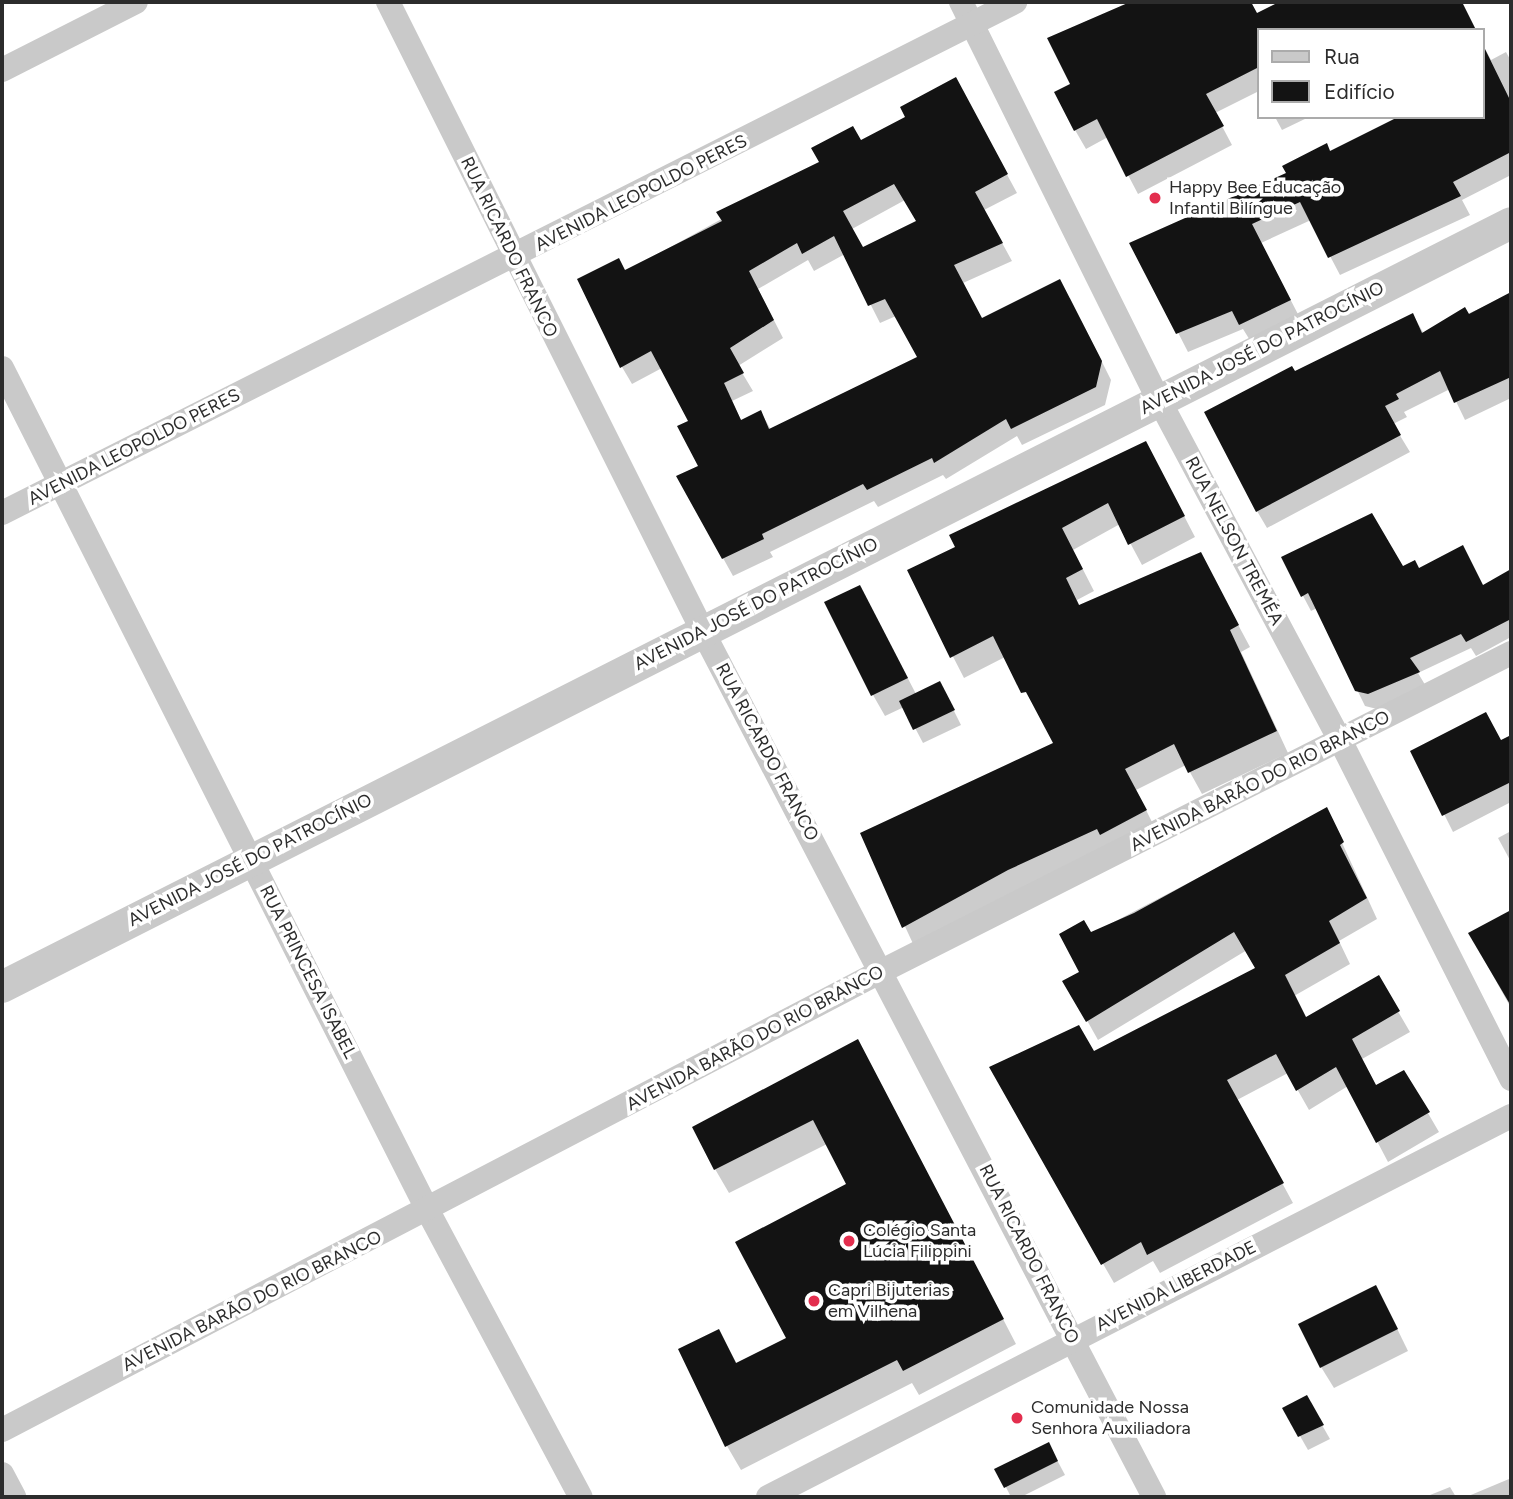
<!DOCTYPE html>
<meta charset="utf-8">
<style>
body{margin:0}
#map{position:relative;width:1513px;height:1499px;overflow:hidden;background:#fff;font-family:Figtree,sans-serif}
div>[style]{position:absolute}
.shadow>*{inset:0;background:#0003}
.building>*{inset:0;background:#131313}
.minor>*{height:24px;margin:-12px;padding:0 12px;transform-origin:12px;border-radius:12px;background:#c9c9c9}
.tertiary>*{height:32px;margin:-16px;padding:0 16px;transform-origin:16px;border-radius:16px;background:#c9c9c9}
.dots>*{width:19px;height:19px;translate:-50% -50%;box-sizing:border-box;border:4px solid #fff;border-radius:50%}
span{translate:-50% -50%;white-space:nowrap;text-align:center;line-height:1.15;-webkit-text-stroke:7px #fff;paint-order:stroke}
.poi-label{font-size:18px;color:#2c2c2c}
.left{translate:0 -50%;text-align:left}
.street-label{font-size:18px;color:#2c2c2c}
.frame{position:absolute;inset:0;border:4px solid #2c2c2c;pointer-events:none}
.legend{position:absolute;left:1257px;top:28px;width:228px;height:91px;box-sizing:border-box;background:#fff;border:2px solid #ababab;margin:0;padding:9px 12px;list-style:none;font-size:21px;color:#2c2c2c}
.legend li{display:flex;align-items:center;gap:14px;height:35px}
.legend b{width:35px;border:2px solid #ababab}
</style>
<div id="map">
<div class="shadow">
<i style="clip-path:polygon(1133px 2px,1251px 2px,1257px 14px,1283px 2px,1462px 2px,1476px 30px,1259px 30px,1259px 91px,1215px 113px,1232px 145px,1138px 194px,1108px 137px,1086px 149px,1075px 130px,1056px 93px,1073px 84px,1049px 39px,1089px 20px,1091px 24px)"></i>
<i style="clip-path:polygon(1483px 45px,1491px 60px,1506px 52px,1511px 61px,1511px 175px,1462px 200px,1470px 215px,1340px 275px,1311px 220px,1261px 243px,1300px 318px,1251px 342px,1243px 329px,1188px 352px,1132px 243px,1288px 174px,1327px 145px,1331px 152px,1483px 117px)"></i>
<i style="clip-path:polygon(evenodd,965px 97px,1017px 193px,984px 210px,1012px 261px,963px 283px,982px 320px,1070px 298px,1111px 380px,1105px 405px,1022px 445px,1017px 436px,946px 479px,943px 475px,878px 507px,874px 501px,770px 552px,773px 557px,733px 576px,723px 558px,690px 422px,662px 368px,632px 384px,622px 367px,625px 272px,860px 143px,965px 97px,905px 200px,918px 222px,863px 249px,852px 229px,905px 200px,965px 97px,845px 254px,880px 323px,896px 316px,919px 358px,771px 430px,761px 412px,742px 422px,732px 401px,753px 391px,738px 366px,783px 338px,758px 289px,808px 260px,814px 271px,845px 254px)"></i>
<i style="clip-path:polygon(1275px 117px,1309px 117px,1282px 130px)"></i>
<i style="clip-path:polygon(1511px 294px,1511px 398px,1465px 420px,1450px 389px,1404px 412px,1407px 417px,1393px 424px,1410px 452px,1267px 528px,1257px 511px,1295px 373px,1413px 315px,1424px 334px)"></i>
<i style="clip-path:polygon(1157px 464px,1195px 537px,1142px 565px,1120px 524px,1073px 550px,1094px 591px,1077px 600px,1080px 607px,1212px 576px,1250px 647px,1241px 652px,1288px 753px,1202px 794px,1186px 765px,1136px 790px,1157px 832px,915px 948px,862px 834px,1056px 743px,1005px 657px,964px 678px,909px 571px)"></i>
<i style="clip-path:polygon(1283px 558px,1419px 570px,1483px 587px,1511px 571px,1511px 637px,1476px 656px,1471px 648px,1418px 673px,1427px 688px,1377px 709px,1365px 706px,1317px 608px,1311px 611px)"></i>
<i style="clip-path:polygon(872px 609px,916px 694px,947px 697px,961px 725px,923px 743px,904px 707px,885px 716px,873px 695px)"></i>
<i style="clip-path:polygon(1511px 736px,1511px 802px,1453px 832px,1413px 752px,1501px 742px)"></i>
<i style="clip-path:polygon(1327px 810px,1377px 919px,1339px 941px,1350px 964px,1294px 996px,1306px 1019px,1378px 977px,1410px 1032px,1362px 1059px,1377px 1087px,1404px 1072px,1439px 1132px,1388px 1162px,1348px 1086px,1309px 1110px,1288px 1073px,1237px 1100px,1293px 1203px,1160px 1273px,1153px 1261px,1114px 1283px,991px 1068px,1093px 1053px,1258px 969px,1247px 950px,1098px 1040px,1065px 981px,1082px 972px,1091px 934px)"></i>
<i style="clip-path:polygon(1511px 831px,1511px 862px,1498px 838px)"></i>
<i style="clip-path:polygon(1511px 912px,1511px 1008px,1470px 934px)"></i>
<i style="clip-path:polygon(871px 1065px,1016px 1344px,919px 1395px,912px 1383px,741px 1470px,727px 1446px,719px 1331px,737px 1364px,788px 1339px,848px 1184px,827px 1144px,729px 1193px,715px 1169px)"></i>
<i style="clip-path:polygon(1387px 1308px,1408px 1351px,1334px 1388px,1321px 1367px)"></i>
<i style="clip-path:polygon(1306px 1397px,1330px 1439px,1308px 1450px,1284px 1408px)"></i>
<i style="clip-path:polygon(1056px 1458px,1065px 1475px,1021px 1497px,1011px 1497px,997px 1470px)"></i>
<i style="clip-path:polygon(1509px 1479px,1511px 1497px,1466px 1497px)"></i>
<i style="clip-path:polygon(1450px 1487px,1456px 1497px,1425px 1497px)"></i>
</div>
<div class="building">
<i style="clip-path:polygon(1130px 2px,1251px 2px,1257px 13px,1279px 2px,1462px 2px,1476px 30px,1259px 30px,1259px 67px,1206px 94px,1224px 126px,1126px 177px,1097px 119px,1074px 131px,1054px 92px,1070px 84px,1047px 38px)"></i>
<i style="clip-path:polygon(1483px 45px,1511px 102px,1511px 152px,1453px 182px,1461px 196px,1328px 258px,1300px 202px,1252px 224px,1291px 300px,1239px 325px,1232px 311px,1176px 334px,1129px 243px,1286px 173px,1282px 166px,1327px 143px,1330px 151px,1398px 117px,1483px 117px)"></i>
<i style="clip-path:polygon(evenodd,956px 77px,1008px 174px,975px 192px,1003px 243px,954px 265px,982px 318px,1060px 279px,1102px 361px,1096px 387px,1011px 429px,1006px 419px,934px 463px,932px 458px,867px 490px,863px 484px,762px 534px,764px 539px,722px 559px,676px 476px,698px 466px,677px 426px,688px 421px,651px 351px,620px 368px,577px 279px,619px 258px,625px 270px,722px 221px,716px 212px,819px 162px,811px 148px,853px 126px,861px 140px,905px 117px,900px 107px,956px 77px,894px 184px,916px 221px,863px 247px,843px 211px,894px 184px,956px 77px,834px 236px,868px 306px,885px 299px,917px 357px,769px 429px,761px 410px,741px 420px,724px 383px,744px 373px,730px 348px,774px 320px,749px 271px,797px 243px,802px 254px,834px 236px)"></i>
<i style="clip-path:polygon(1511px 292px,1511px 377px,1454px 403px,1440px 371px,1396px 394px,1399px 399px,1385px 406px,1401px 435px,1256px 512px,1204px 412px,1292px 366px,1295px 371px,1413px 313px,1422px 333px,1465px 307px,1469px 314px)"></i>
<i style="clip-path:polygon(1146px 441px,1185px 516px,1128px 545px,1108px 503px,1062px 528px,1083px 569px,1066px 578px,1079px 605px,1201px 552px,1239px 625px,1230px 630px,1277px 731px,1188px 773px,1174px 744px,1125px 769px,1147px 810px,1100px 835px,1097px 829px,1008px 870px,902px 928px,860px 833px,1053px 743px,1026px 692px,1021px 693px,993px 636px,950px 658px,907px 570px,955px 547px,949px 535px)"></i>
<i style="clip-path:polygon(1372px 513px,1403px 566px,1415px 560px,1419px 568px,1463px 545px,1483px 585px,1511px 569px,1511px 619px,1466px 642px,1461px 634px,1410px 658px,1420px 672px,1368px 694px,1355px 691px,1308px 593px,1301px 597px,1281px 557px)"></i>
<i style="clip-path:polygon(860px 585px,908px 678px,871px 696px,824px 602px)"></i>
<i style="clip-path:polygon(940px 681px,955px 710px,913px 730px,899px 701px)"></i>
<i style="clip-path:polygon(1486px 712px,1501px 740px,1511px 735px,1511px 782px,1442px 816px,1410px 751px)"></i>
<i style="clip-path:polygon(1327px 807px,1344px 842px,1340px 845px,1367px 898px,1329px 921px,1340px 943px,1285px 975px,1306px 1017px,1379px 975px,1400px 1011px,1352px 1039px,1376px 1085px,1404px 1070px,1430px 1112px,1376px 1143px,1336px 1067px,1296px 1091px,1276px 1054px,1227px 1080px,1284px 1183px,1147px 1255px,1141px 1242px,1101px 1265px,989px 1067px,1079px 1025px,1094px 1051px,1255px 968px,1234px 932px,1086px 1022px,1062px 981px,1079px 972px,1059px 934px,1084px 920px,1091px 932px,1134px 913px)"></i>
<i style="clip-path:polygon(1511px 910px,1511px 1006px,1468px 933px)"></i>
<i style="clip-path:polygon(858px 1039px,1004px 1319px,903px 1371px,897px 1360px,725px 1447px,678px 1349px,719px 1329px,736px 1363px,786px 1338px,735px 1242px,846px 1184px,813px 1120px,714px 1170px,692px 1127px)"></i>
<i style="clip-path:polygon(1376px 1285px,1398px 1329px,1320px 1368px,1298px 1324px)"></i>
<i style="clip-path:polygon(1307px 1395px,1324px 1425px,1298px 1437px,1282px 1408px)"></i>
<i style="clip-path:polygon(1049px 1442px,1058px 1461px,1004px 1488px,994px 1469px)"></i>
</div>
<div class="minor">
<i style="left:388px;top:2px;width:704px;rotate:63.43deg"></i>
<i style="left:703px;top:632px;width:976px;rotate:62.46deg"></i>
<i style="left:961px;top:2px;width:445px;rotate:63.6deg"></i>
<i style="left:1159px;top:400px;width:385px;rotate:62deg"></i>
<i style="left:1340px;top:740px;width:380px;rotate:63.2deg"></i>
<i style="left:2px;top:70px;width:150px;rotate:-26.9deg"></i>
<i style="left:2px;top:368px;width:945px;rotate:63.19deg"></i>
<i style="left:428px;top:1211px;width:324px;rotate:61.9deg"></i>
<i style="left:2px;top:513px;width:1135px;rotate:-26.77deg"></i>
<i style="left:2px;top:1430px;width:993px;rotate:-27.55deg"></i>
<i style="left:882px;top:971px;width:705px;rotate:-26.82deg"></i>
<i style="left:2px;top:1474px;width:26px;rotate:62deg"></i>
<i style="left:768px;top:1497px;width:835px;rotate:-27.15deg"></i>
</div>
<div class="tertiary">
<i style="left:2px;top:987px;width:1691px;rotate:-26.85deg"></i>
</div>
<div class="dots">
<i style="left:1155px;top:198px;background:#e32e4e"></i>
<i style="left:849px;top:1241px;background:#e32e4e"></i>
<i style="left:814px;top:1301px;background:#e32e4e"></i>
<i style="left:1017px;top:1418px;background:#e32e4e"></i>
</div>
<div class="poi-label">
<span class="left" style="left:1169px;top:198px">Happy Bee Educação<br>Infantil Bilíngue</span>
<span class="left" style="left:863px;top:1241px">Colégio Santa<br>Lúcia Filippini</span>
<span class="left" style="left:828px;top:1301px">Capri Bijuterias<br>em Vilhena</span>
<span class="left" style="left:1031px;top:1418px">Comunidade Nossa<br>Senhora Auxiliadora</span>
</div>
<div class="street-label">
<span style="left:641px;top:193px;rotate:-27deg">AVENIDA LEOPOLDO PERES</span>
<span style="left:509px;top:247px;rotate:64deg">RUA RICARDO FRANCO</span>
<span style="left:1262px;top:348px;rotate:-27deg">AVENIDA JOSÉ DO PATROCÍNIO</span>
<span style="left:134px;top:447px;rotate:-27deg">AVENIDA LEOPOLDO PERES</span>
<span style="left:1234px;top:541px;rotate:62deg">RUA NELSON TREMÉA</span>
<span style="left:756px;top:604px;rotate:-27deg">AVENIDA JOSÉ DO PATROCÍNIO</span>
<span style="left:767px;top:752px;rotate:62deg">RUA RICARDO FRANCO</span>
<span style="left:1260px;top:781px;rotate:-27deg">AVENIDA BARÃO DO RIO BRANCO</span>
<span style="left:250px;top:860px;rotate:-27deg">AVENIDA JOSÉ DO PATROCÍNIO</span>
<span style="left:308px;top:972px;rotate:63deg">RUA PRINCESA ISABEL</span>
<span style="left:755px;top:1038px;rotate:-28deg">AVENIDA BARÃO DO RIO BRANCO</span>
<span style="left:1029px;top:1254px;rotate:63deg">RUA RICARDO FRANCO</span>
<span style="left:1176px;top:1286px;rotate:-27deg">AVENIDA LIBERDADE</span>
<span style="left:252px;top:1301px;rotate:-27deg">AVENIDA BARÃO DO RIO BRANCO</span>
</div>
<div class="frame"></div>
<ul class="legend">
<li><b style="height:9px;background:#c9c9c9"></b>Rua</li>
<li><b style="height:19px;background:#131313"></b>Edifício</li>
</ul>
</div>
